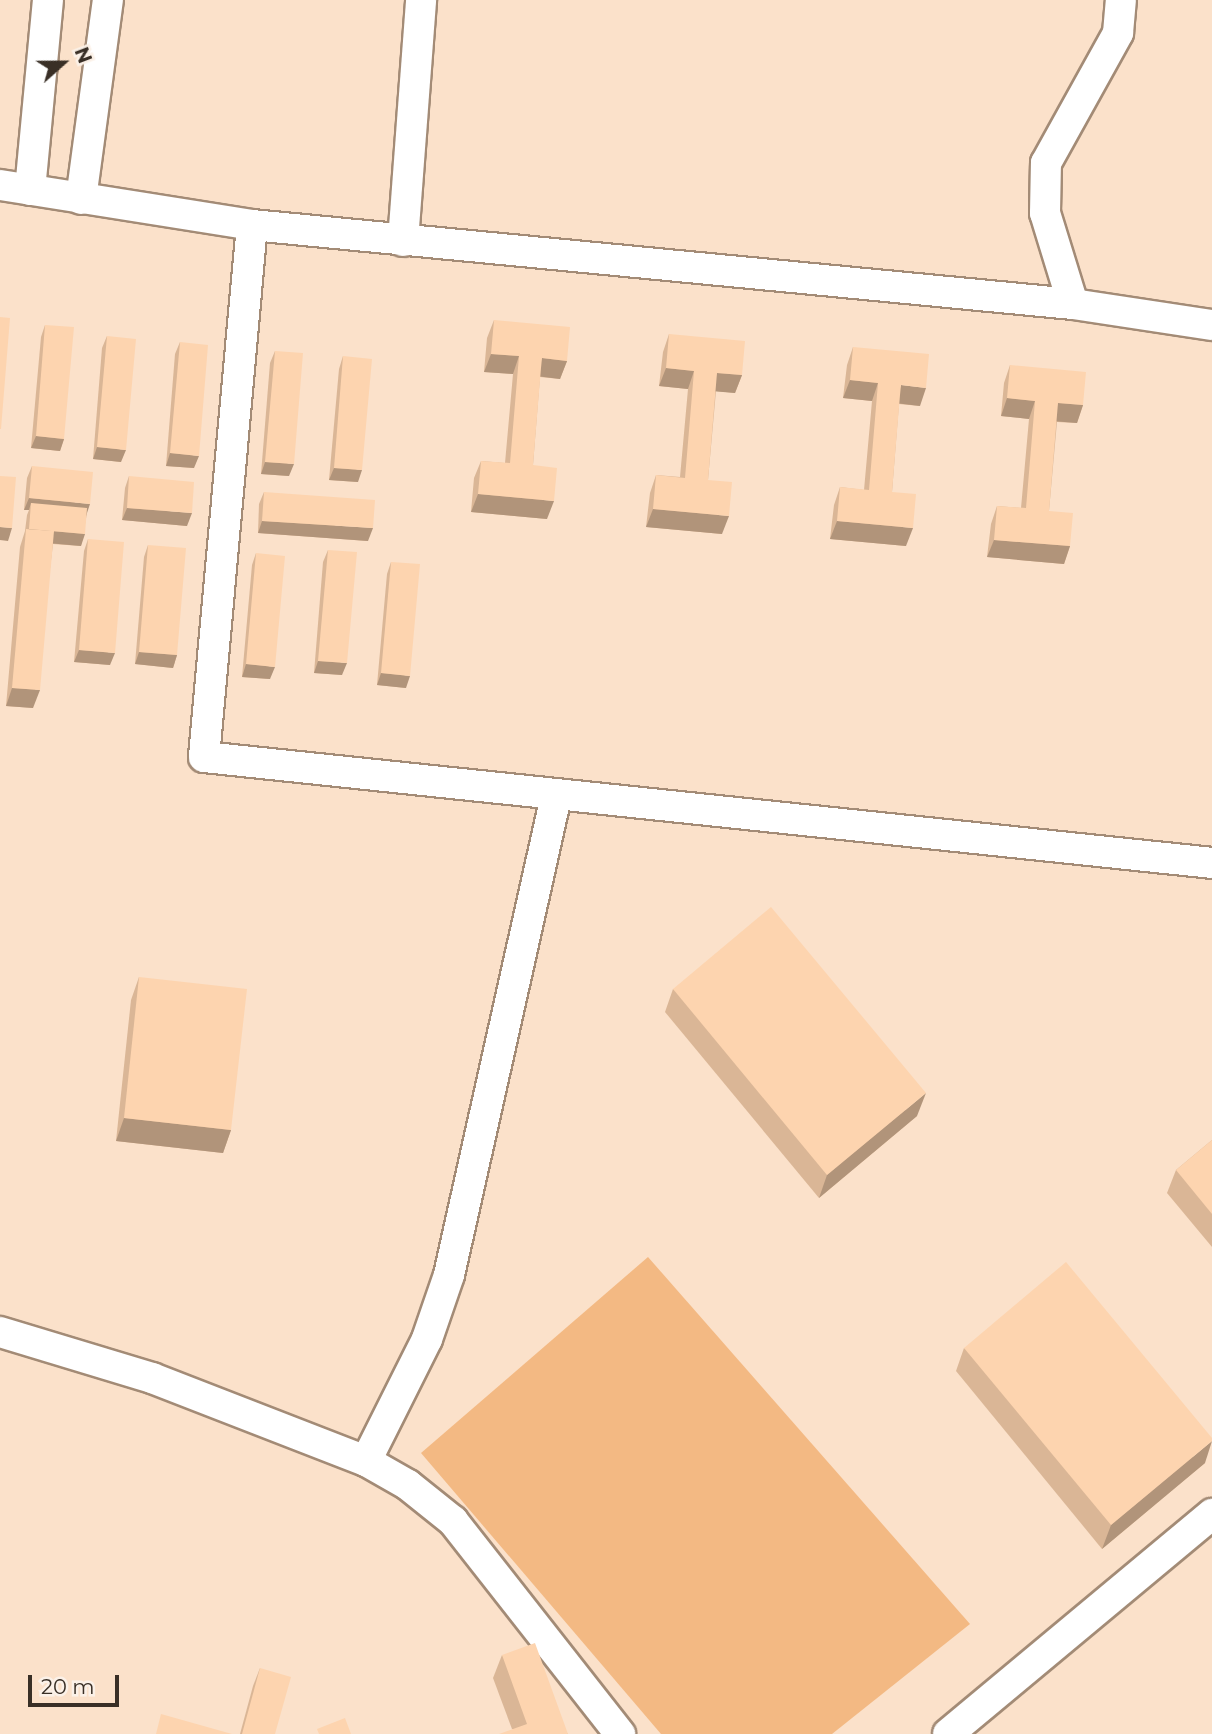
<!DOCTYPE html>
<style>
body{margin:0}
#map{position:relative;width:1212px;height:1734px;overflow:hidden;background:#fbf1e8;font-family:Montserrat,sans-serif}
div>[style]{position:absolute}
.built>*{inset:0;background:#fbe1ca}
.green>*{inset:0;background:#f3b983}
.roads{filter:drop-shadow(2px 0 #a38b76) drop-shadow(-2px 0 #a38b76) drop-shadow(0 2px #a38b76) drop-shadow(0 -2px #a38b76)}
.minor>*{height:30px;margin:-15px;padding:0 15px;transform-origin:15px;border-radius:15px;background:#fff}
.wall>*{inset:0;background:#dab696}
.shaded-wall>*{inset:0;background:#b1947a}
.building>*{inset:0;background:#fdd4af}
span{translate:-50% -50%;white-space:nowrap;text-align:center;line-height:1.15;-webkit-text-stroke:5px #fbf1e8;paint-order:stroke}
.north{position:absolute;left:28px;top:28px;width:70px;height:70px;-webkit-text-stroke:5px #fbf1e8;paint-order:stroke;rotate:69deg;font-size:19px;font-weight:700;line-height:28px;text-align:center;color:#392f26}
.north::after{content:'';display:block;margin:auto;width:24px;height:32px;background:#392f26;clip-path:polygon(50% 0,100% 100%,50% 72%,0 100%)}
.scale{position:absolute;left:28px;top:1675px;width:91px;height:32px;box-sizing:border-box;border:4px solid #392f26;border-top:0;padding-left:9px;font-size:21px;line-height:24px;white-space:nowrap;color:#392f26;-webkit-text-stroke:5px #fbf1e8;paint-order:stroke}
</style>
<div id="map">
<div class="built">
<i style="clip-path:polygon(0 0,1212px 0,1212px 1734px,0 1734px)"></i>
</div>
<div class="green">
<i style="clip-path:polygon(648px 1257px,970px 1624px,832px 1734px,661px 1734px,421px 1453px)"></i>
</div>
<div class="roads">
<div class="minor">
<i style="left:0;top:185px;width:255px;rotate:9deg"></i>
<i style="left:252px;top:225px;width:825px;rotate:5.5deg"></i>
<i style="left:1073px;top:304px;width:141px;rotate:8.6deg"></i>
<i style="left:30px;top:190px;width:191px;rotate:-84.6deg"></i>
<i style="left:81px;top:199px;width:201px;rotate:-82.3deg"></i>
<i style="left:252px;top:225px;width:534px;rotate:95.16deg"></i>
<i style="left:204px;top:757px;width:1014px;rotate:6deg"></i>
<i style="left:403px;top:241px;width:242px;rotate:-85.7deg"></i>
<i style="left:1073px;top:304px;width:95px;rotate:-107.1deg"></i>
<i style="left:1045px;top:213px;width:50px;rotate:-88.9deg"></i>
<i style="left:1046px;top:163px;width:149px;rotate:-61deg"></i>
<i style="left:1118px;top:33px;width:33px;rotate:-85deg"></i>
<i style="left:0;top:1332px;width:159px;rotate:16.8deg"></i>
<i style="left:152px;top:1378px;width:230px;rotate:21.2deg"></i>
<i style="left:366px;top:1461px;width:48px;rotate:29.7deg"></i>
<i style="left:408px;top:1485px;width:58px;rotate:38.7deg"></i>
<i style="left:453px;top:1521px;width:271px;rotate:51.9deg"></i>
<i style="left:366px;top:1461px;width:136px;rotate:-63.4deg"></i>
<i style="left:427px;top:1339px;width:68px;rotate:-71deg"></i>
<i style="left:449px;top:1275px;width:491px;rotate:-77.4deg"></i>
<i style="left:948px;top:1734px;width:344px;rotate:-39.8deg"></i>
</div>
</div>
<div class="wall">
<i style="clip-path:polygon(494px 320px,567px 361px,560px 379px,540px 377px,533px 465px,547px 519px,471px 512px,474px 478px,481px 461px,505px 463px,513px 374px,484px 372px,487px 338px)"></i>
<i style="clip-path:polygon(45px 325px,64px 439px,60px 451px,31px 448px,41px 337px)"></i>
<i style="clip-path:polygon(669px 334px,742px 375px,735px 393px,716px 391px,708px 480px,722px 534px,646px 527px,650px 493px,656px 475px,680px 477px,688px 389px,659px 386px,663px 352px)"></i>
<i style="clip-path:polygon(107px 336px,121px 462px,93px 459px,102px 348px)"></i>
<i style="clip-path:polygon(180px 342px,194px 468px,166px 466px,175px 354px)"></i>
<i style="clip-path:polygon(853px 347px,920px 406px,899px 404px,892px 492px,906px 546px,830px 539px,834px 505px,840px 487px,864px 490px,872px 401px,843px 398px,847px 365px)"></i>
<i style="clip-path:polygon(275px 351px,289px 476px,261px 474px,270px 363px)"></i>
<i style="clip-path:polygon(343px 356px,358px 482px,329px 480px,339px 369px)"></i>
<i style="clip-path:polygon(1010px 365px,1083px 405px,1077px 423px,1057px 422px,1049px 511px,1070px 546px,1064px 564px,987px 557px,991px 524px,997px 506px,1021px 508px,1029px 419px,1001px 416px,1004px 383px)"></i>
<i style="clip-path:polygon(32px 466px,87px 513px,81px 546px,53px 544px,33px 708px,6px 706px,20px 547px,25px 531px,27px 515px,29px 510px,24px 510px,27px 478px)"></i>
<i style="clip-path:polygon(129px 476px,187px 526px,122px 520px,125px 488px)"></i>
<i style="clip-path:polygon(264px 492px,368px 541px,258px 533px,259px 504px)"></i>
<i style="clip-path:polygon(88px 539px,110px 665px,74px 662px,84px 551px)"></i>
<i style="clip-path:polygon(148px 545px,177px 655px,173px 668px,135px 664px,144px 557px)"></i>
<i style="clip-path:polygon(328px 550px,342px 675px,314px 673px,323px 562px)"></i>
<i style="clip-path:polygon(256px 553px,270px 679px,242px 677px,252px 565px)"></i>
<i style="clip-path:polygon(391px 562px,406px 688px,377px 685px,387px 574px)"></i>
<i style="clip-path:polygon(139px 977px,231px 1130px,223px 1153px,116px 1141px,131px 1000px)"></i>
<i style="clip-path:polygon(673px 989px,917px 1116px,819px 1198px,665px 1012px)"></i>
<i style="clip-path:polygon(1212px 1140px,1212px 1247px,1167px 1193px,1176px 1170px)"></i>
<i style="clip-path:polygon(964px 1348px,1205px 1463px,1102px 1549px,956px 1371px)"></i>
<i style="clip-path:polygon(502px 1655px,568px 1734px,512px 1729px,493px 1678px)"></i>
<i style="clip-path:polygon(260px 1668px,275px 1734px,240px 1734px,253px 1686px)"></i>
</div>
<div class="shaded-wall">
<i style="clip-path:polygon(491px 354px,519px 356px,513px 374px,484px 372px)"></i>
<i style="clip-path:polygon(542px 358px,567px 361px,560px 379px,536px 376px)"></i>
<i style="clip-path:polygon(666px 368px,694px 371px,688px 389px,659px 386px)"></i>
<i style="clip-path:polygon(717px 373px,742px 375px,735px 393px,711px 391px)"></i>
<i style="clip-path:polygon(850px 380px,878px 383px,872px 401px,843px 398px)"></i>
<i style="clip-path:polygon(901px 385px,926px 388px,920px 406px,895px 403px)"></i>
<i style="clip-path:polygon(1007px 398px,1035px 401px,1029px 419px,1001px 416px)"></i>
<i style="clip-path:polygon(1058px 403px,1083px 405px,1077px 423px,1052px 421px)"></i>
<i style="clip-path:polygon(36px 436px,64px 439px,60px 451px,31px 448px)"></i>
<i style="clip-path:polygon(97px 447px,126px 450px,121px 462px,93px 459px)"></i>
<i style="clip-path:polygon(170px 453px,199px 456px,194px 468px,166px 466px)"></i>
<i style="clip-path:polygon(265px 462px,294px 464px,289px 476px,261px 474px)"></i>
<i style="clip-path:polygon(334px 468px,362px 470px,358px 482px,329px 480px)"></i>
<i style="clip-path:polygon(478px 494px,554px 501px,547px 519px,471px 512px)"></i>
<i style="clip-path:polygon(29px 498px,90px 504px,86px 516px,31px 503px,29px 510px,24px 510px)"></i>
<i style="clip-path:polygon(127px 508px,192px 513px,187px 526px,122px 520px)"></i>
<i style="clip-path:polygon(653px 509px,729px 516px,722px 534px,646px 527px)"></i>
<i style="clip-path:polygon(262px 521px,373px 528px,368px 541px,258px 533px)"></i>
<i style="clip-path:polygon(837px 521px,913px 528px,906px 546px,830px 539px)"></i>
<i style="clip-path:polygon(0 527px,12px 528px,8px 541px,0 540px)"></i>
<i style="clip-path:polygon(29px 529px,85px 534px,81px 546px,25px 541px)"></i>
<i style="clip-path:polygon(994px 540px,1070px 546px,1064px 564px,987px 557px)"></i>
<i style="clip-path:polygon(79px 650px,115px 653px,110px 665px,74px 662px)"></i>
<i style="clip-path:polygon(139px 652px,177px 655px,173px 668px,135px 664px)"></i>
<i style="clip-path:polygon(318px 661px,347px 663px,342px 675px,314px 673px)"></i>
<i style="clip-path:polygon(246px 664px,275px 667px,270px 679px,242px 677px)"></i>
<i style="clip-path:polygon(381px 673px,410px 676px,406px 688px,377px 685px)"></i>
<i style="clip-path:polygon(12px 688px,40px 690px,33px 708px,6px 706px)"></i>
<i style="clip-path:polygon(926px 1093px,917px 1116px,819px 1198px,827px 1175px)"></i>
<i style="clip-path:polygon(124px 1118px,231px 1130px,223px 1153px,116px 1141px)"></i>
<i style="clip-path:polygon(1212px 1441px,1205px 1463px,1102px 1549px,1111px 1525px)"></i>
</div>
<div class="building">
<i style="clip-path:polygon(0 317px,10px 318px,1px 429px,0 429px)"></i>
<i style="clip-path:polygon(494px 320px,570px 327px,567px 361px,542px 358px,541px 368px,533px 465px,557px 468px,554px 501px,478px 494px,481px 461px,510px 463px,519px 356px,491px 354px)"></i>
<i style="clip-path:polygon(45px 325px,74px 327px,64px 439px,36px 436px)"></i>
<i style="clip-path:polygon(669px 334px,745px 341px,742px 375px,717px 373px,708px 480px,732px 482px,729px 516px,653px 509px,656px 475px,685px 478px,694px 371px,666px 368px)"></i>
<i style="clip-path:polygon(107px 336px,136px 339px,126px 450px,97px 447px)"></i>
<i style="clip-path:polygon(180px 342px,208px 345px,199px 456px,170px 453px)"></i>
<i style="clip-path:polygon(853px 347px,929px 354px,926px 388px,901px 385px,900px 395px,892px 492px,916px 494px,913px 528px,837px 521px,840px 487px,869px 490px,878px 383px,850px 380px)"></i>
<i style="clip-path:polygon(275px 351px,303px 353px,294px 464px,265px 462px)"></i>
<i style="clip-path:polygon(343px 356px,372px 359px,362px 470px,334px 468px)"></i>
<i style="clip-path:polygon(1010px 365px,1086px 372px,1083px 405px,1058px 403px,1049px 511px,1073px 513px,1070px 546px,994px 540px,997px 506px,1026px 508px,1035px 401px,1007px 398px)"></i>
<i style="clip-path:polygon(32px 466px,93px 472px,90px 504px,29px 498px)"></i>
<i style="clip-path:polygon(0 476px,16px 477px,12px 528px,0 527px)"></i>
<i style="clip-path:polygon(129px 476px,194px 482px,192px 513px,127px 508px)"></i>
<i style="clip-path:polygon(264px 492px,375px 500px,373px 528px,262px 521px)"></i>
<i style="clip-path:polygon(31px 503px,87px 508px,85px 534px,29px 529px)"></i>
<i style="clip-path:polygon(26px 529px,54px 531px,40px 690px,12px 688px)"></i>
<i style="clip-path:polygon(88px 539px,124px 542px,115px 653px,79px 650px)"></i>
<i style="clip-path:polygon(148px 545px,186px 548px,177px 655px,139px 652px)"></i>
<i style="clip-path:polygon(328px 550px,357px 552px,347px 663px,318px 661px)"></i>
<i style="clip-path:polygon(256px 553px,285px 556px,275px 667px,246px 664px)"></i>
<i style="clip-path:polygon(391px 562px,420px 564px,410px 676px,381px 673px)"></i>
<i style="clip-path:polygon(771px 907px,926px 1093px,827px 1175px,673px 989px)"></i>
<i style="clip-path:polygon(139px 977px,247px 989px,231px 1130px,124px 1118px)"></i>
<i style="clip-path:polygon(1212px 1140px,1212px 1214px,1176px 1170px)"></i>
<i style="clip-path:polygon(1066px 1262px,1212px 1438px,1212px 1441px,1111px 1525px,964px 1348px)"></i>
<i style="clip-path:polygon(535px 1643px,568px 1734px,499px 1734px,527px 1724px,502px 1655px)"></i>
<i style="clip-path:polygon(260px 1668px,291px 1677px,275px 1734px,242px 1734px)"></i>
<i style="clip-path:polygon(161px 1714px,232px 1734px,156px 1734px)"></i>
<i style="clip-path:polygon(345px 1718px,351px 1734px,319px 1734px,317px 1729px)"></i>
</div>
<div class="north">N</div>
<div class="scale">20 m</div>
</div>
